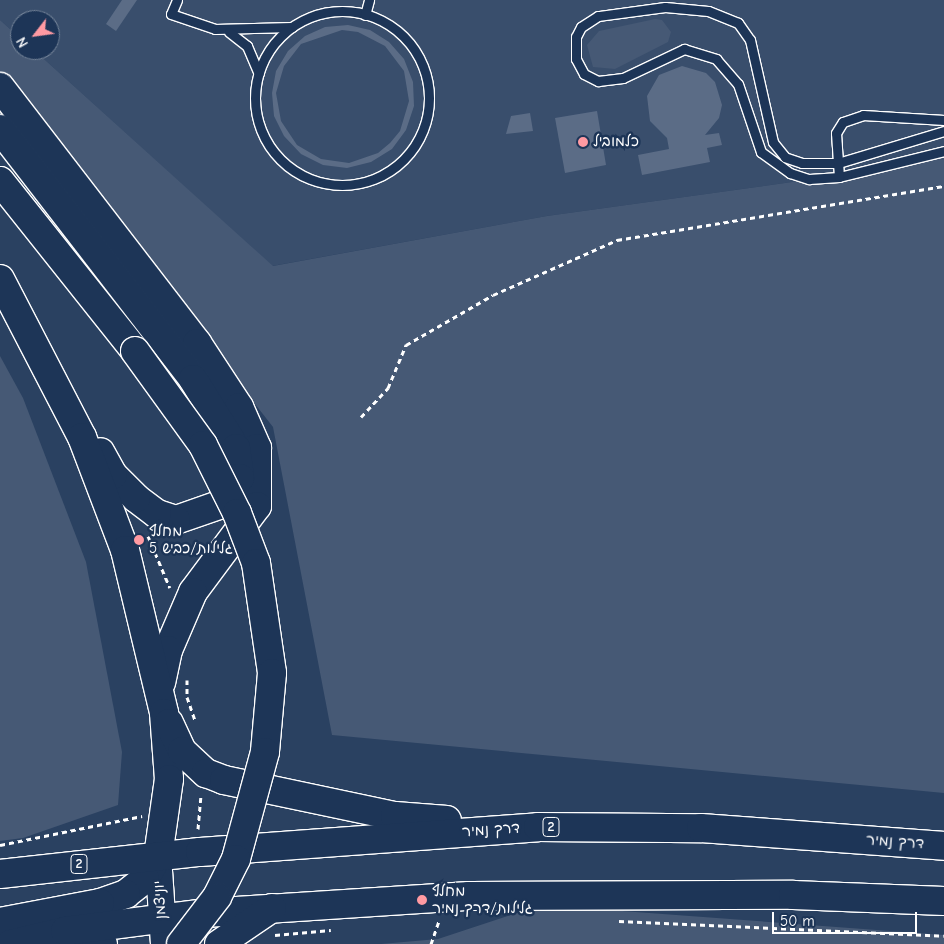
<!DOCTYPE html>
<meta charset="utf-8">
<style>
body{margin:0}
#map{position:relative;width:944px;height:944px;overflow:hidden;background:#2a4161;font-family:"Comic Neue","Playpen Sans Hebrew",sans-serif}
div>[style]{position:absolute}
.built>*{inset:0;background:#394e6c}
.green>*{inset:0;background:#465975}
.building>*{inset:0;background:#5b6c86}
.path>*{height:3px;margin-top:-1.5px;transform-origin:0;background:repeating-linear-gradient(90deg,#fff 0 5px,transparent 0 9px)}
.roads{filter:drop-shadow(1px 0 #fff) drop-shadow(-1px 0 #fff) drop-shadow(0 1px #fff) drop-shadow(0 -1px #fff)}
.lane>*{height:9px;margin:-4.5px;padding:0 4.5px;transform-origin:4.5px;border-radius:4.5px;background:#1d3557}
.lane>.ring{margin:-4.5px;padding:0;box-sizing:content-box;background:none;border:9px solid #1d3557;border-radius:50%}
.secondary>*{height:26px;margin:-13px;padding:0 13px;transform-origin:13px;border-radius:13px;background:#1d3557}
.highway>*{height:28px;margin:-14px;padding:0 14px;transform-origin:14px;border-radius:14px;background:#1d3557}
.bridges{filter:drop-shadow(1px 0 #fff) drop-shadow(-1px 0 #fff) drop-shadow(0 1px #fff) drop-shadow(0 -1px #fff)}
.highway-bridge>*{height:28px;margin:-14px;padding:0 14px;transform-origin:14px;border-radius:14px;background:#1d3557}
.dots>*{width:14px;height:14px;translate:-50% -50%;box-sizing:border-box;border:2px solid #1d3557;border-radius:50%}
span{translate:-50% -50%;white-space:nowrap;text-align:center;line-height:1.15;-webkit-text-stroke:5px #1d3557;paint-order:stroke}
.shield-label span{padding:1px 4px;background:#1d3557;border:1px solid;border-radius:4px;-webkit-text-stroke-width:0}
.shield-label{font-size:14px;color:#fff;font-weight:700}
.poi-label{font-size:15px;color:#fff}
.left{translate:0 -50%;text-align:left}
.street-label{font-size:15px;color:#fff}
.north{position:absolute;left:10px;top:10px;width:50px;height:50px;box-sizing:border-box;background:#1d3557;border:1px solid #77869a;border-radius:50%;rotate:240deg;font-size:14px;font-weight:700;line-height:20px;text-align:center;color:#fff}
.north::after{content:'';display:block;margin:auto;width:18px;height:22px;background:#ff9aa2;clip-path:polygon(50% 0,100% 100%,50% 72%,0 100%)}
.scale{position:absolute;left:772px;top:912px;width:145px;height:22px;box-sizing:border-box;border:2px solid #fff;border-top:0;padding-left:6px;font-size:15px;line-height:18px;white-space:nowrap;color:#fff;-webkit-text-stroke:4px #1d3557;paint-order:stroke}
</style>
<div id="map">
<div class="built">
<i style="clip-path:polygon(0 0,944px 0,944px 155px,792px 182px,547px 216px,272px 266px,34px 50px,50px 50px,50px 20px,20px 20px,20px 38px,0 20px)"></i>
</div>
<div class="green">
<i style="clip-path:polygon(655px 19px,662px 20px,671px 32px,668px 42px,615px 69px,593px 67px,587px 45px,599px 31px)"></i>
<i style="clip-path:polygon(0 20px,20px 38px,20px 50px,34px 50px,273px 266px,547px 216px,792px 182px,944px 155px,944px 793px,332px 735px,273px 427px,0 78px)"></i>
<i style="clip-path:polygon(0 356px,23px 398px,86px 562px,122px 752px,118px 805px,23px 838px,0 841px)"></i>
<i style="clip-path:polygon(541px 905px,944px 935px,944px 944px,381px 944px,438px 939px)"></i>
</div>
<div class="building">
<i style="clip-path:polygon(122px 0,137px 0,116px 31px,106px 24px)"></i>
<i style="clip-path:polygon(evenodd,348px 25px,370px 30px,389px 42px,404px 59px,413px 82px,414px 106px,406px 130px,392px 149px,371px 162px,347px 168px,323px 165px,301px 154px,284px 136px,274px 116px,272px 93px,276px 71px,288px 51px,305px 36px,325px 27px,348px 25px,342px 30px,358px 32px,385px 46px,404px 71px,409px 101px,400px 131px,390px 143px,378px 153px,349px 163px,321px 159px,297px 145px,281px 121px,276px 93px,284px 66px,301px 44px,342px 30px)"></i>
<i style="clip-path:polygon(682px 66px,706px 73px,715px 82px,722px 105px,719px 118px,705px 135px,719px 133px,722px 145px,707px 148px,710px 162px,642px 175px,638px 155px,669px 149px,667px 138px,650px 121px,647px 96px,659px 75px)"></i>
<i style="clip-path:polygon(597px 111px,606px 165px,565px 173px,555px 118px)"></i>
<i style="clip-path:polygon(530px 113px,533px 131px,506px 134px,511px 116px)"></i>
</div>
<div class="path">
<i style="left:361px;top:417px;width:40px;rotate:-47deg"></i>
<i style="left:388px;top:388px;width:47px;rotate:-67.3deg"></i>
<i style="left:406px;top:345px;width:100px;rotate:-29.9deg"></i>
<i style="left:493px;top:295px;width:136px;rotate:-23.9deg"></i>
<i style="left:617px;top:240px;width:331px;rotate:-9.4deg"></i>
<i style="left:148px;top:536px;width:56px;rotate:67.1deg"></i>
<i style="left:187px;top:680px;width:17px;rotate:90deg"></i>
<i style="left:187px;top:697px;width:24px;rotate:71deg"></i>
<i style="left:198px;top:829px;width:34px;rotate:-85deg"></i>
<i style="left:0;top:845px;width:145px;rotate:-11.5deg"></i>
<i style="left:619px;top:921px;width:325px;rotate:2.6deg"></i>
<i style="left:275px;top:935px;width:56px;rotate:-5.1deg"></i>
<i style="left:431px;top:944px;width:24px;rotate:-71deg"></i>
</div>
<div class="roads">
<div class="lane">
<i style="left:177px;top:0;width:15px;rotate:113deg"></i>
<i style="left:171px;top:14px;width:46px;rotate:18.8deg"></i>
<i style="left:215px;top:29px;width:77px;rotate:-1.5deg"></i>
<i class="ring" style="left:255px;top:11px;width:165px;height:165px"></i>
<i style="left:365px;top:15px;width:16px;rotate:-75deg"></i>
<i style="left:229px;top:32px;width:23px;rotate:38deg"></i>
<i style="left:247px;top:46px;width:30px;rotate:67deg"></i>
<i style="left:944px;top:131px;width:111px;rotate:163.2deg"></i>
<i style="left:838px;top:163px;width:36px;rotate:180deg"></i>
<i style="left:802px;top:163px;width:18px;rotate:-161deg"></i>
<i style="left:785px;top:157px;width:19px;rotate:-129deg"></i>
<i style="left:773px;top:142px;width:105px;rotate:-102.7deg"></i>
<i style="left:750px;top:40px;width:21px;rotate:-125deg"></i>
<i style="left:738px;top:23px;width:32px;rotate:-158deg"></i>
<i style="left:708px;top:11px;width:43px;rotate:-174.7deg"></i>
<i style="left:665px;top:7px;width:68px;rotate:172.3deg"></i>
<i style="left:598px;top:16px;width:20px;rotate:147deg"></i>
<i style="left:581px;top:27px;width:11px;rotate:117deg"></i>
<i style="left:576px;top:37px;width:22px;rotate:90deg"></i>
<i style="left:576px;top:59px;width:17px;rotate:62deg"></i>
<i style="left:584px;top:74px;width:16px;rotate:27deg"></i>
<i style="left:598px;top:81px;width:25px;rotate:-7deg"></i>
<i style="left:623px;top:78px;width:68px;rotate:-25.4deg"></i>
<i style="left:684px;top:49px;width:34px;rotate:17deg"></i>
<i style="left:716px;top:59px;width:33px;rotate:49deg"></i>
<i style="left:738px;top:84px;width:72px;rotate:71.3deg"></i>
<i style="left:761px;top:152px;width:36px;rotate:36deg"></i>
<i style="left:790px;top:173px;width:20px;rotate:18deg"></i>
<i style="left:809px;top:179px;width:30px;rotate:-4deg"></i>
<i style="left:839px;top:177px;width:108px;rotate:-13.9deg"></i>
<i style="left:839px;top:177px;width:44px;rotate:-93.9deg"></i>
<i style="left:836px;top:133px;width:13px;rotate:-58deg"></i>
<i style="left:843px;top:122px;width:21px;rotate:-19deg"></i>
<i style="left:863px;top:115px;width:81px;rotate:3.5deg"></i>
</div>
<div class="secondary">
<i style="left:158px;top:856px;width:88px;rotate:86.1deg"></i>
<i style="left:65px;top:931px;width:41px;rotate:18.4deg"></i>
</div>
<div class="highway">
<i style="left:0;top:87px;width:323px;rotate:52.4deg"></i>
<i style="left:197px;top:343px;width:77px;rotate:56.7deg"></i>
<i style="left:239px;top:407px;width:45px;rotate:66.3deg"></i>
<i style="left:257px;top:448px;width:58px;rotate:90deg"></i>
<i style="left:257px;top:506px;width:107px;rotate:126.7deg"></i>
<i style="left:193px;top:592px;width:63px;rotate:113.3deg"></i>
<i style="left:168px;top:650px;width:33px;rotate:102deg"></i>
<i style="left:0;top:129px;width:316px;rotate:52.3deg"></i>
<i style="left:193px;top:379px;width:81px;rotate:58.1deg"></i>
<i style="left:236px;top:448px;width:30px;rotate:82deg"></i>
<i style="left:240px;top:478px;width:34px;rotate:128deg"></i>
<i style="left:219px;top:505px;width:46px;rotate:160.8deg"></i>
<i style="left:176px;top:520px;width:20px;rotate:-162deg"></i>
<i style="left:157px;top:514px;width:26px;rotate:-143deg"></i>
<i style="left:136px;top:498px;width:33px;rotate:-135deg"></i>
<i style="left:113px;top:475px;width:26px;rotate:-119deg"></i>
<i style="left:0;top:181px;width:217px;rotate:51.5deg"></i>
<i style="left:0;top:279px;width:178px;rotate:62.6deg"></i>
<i style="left:82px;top:437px;width:121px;rotate:69.2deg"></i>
<i style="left:125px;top:550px;width:168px;rotate:76.5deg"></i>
<i style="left:164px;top:713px;width:66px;rotate:85.7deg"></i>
<i style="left:169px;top:779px;width:78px;rotate:98.1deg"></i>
<i style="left:158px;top:856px;width:26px;rotate:119deg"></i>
<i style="left:145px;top:879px;width:24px;rotate:142deg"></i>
<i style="left:126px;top:894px;width:28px;rotate:161deg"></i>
<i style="left:100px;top:903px;width:102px;rotate:169.2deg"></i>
<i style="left:169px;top:723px;width:31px;rotate:65deg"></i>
<i style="left:182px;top:751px;width:33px;rotate:43deg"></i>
<i style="left:206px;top:773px;width:19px;rotate:21deg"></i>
<i style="left:224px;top:780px;width:175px;rotate:11.9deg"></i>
<i style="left:395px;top:816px;width:52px;rotate:4.4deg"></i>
<i style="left:0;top:874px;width:201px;rotate:-6.3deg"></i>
<i style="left:200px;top:852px;width:339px;rotate:-4.2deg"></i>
<i style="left:538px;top:827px;width:163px;rotate:0.4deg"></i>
<i style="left:701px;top:828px;width:244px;rotate:4.2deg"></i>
<i style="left:10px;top:944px;width:57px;rotate:-13.3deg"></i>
<i style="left:65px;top:931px;width:141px;rotate:-7.3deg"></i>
<i style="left:205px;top:913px;width:265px;rotate:-3.7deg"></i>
<i style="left:469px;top:896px;width:324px;rotate:-0.2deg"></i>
<i style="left:793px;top:895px;width:151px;rotate:2.3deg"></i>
<i style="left:219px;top:944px;width:64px;rotate:-34.2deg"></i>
</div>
</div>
<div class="bridges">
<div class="highway-bridge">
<i style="left:135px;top:351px;width:116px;rotate:54.1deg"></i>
<i style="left:203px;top:445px;width:76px;rotate:63.4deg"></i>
<i style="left:237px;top:513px;width:53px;rotate:69.2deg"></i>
<i style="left:256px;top:563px;width:111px;rotate:81.7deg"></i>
<i style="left:272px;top:673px;width:79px;rotate:95.1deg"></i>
<i style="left:265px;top:752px;width:111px;rotate:105.2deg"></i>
<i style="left:236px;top:859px;width:42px;rotate:116.6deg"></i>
<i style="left:217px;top:897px;width:59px;rotate:127.5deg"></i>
</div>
</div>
<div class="dots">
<i style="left:583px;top:142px;background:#ff9aa2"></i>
<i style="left:139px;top:540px;background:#ff9aa2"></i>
<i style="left:422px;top:900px;background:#ff9aa2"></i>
</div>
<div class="shield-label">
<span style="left:551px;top:827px">2</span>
<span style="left:79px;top:864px">2</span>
</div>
<div class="poi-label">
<span class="left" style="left:593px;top:142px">כלמוביל</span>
<span class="left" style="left:149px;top:540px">מחלף<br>גלילות/כביש 5</span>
<span class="left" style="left:432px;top:900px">מחלף<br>גלילות/דרך נמיר</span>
</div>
<div class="street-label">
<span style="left:491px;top:830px;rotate:-4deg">דרך נמיר</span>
<span style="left:895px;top:842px;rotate:4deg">דרך נמיר</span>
<span style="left:160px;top:900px;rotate:-93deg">יוניצמן</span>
</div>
<div class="north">N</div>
<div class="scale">50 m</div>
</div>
